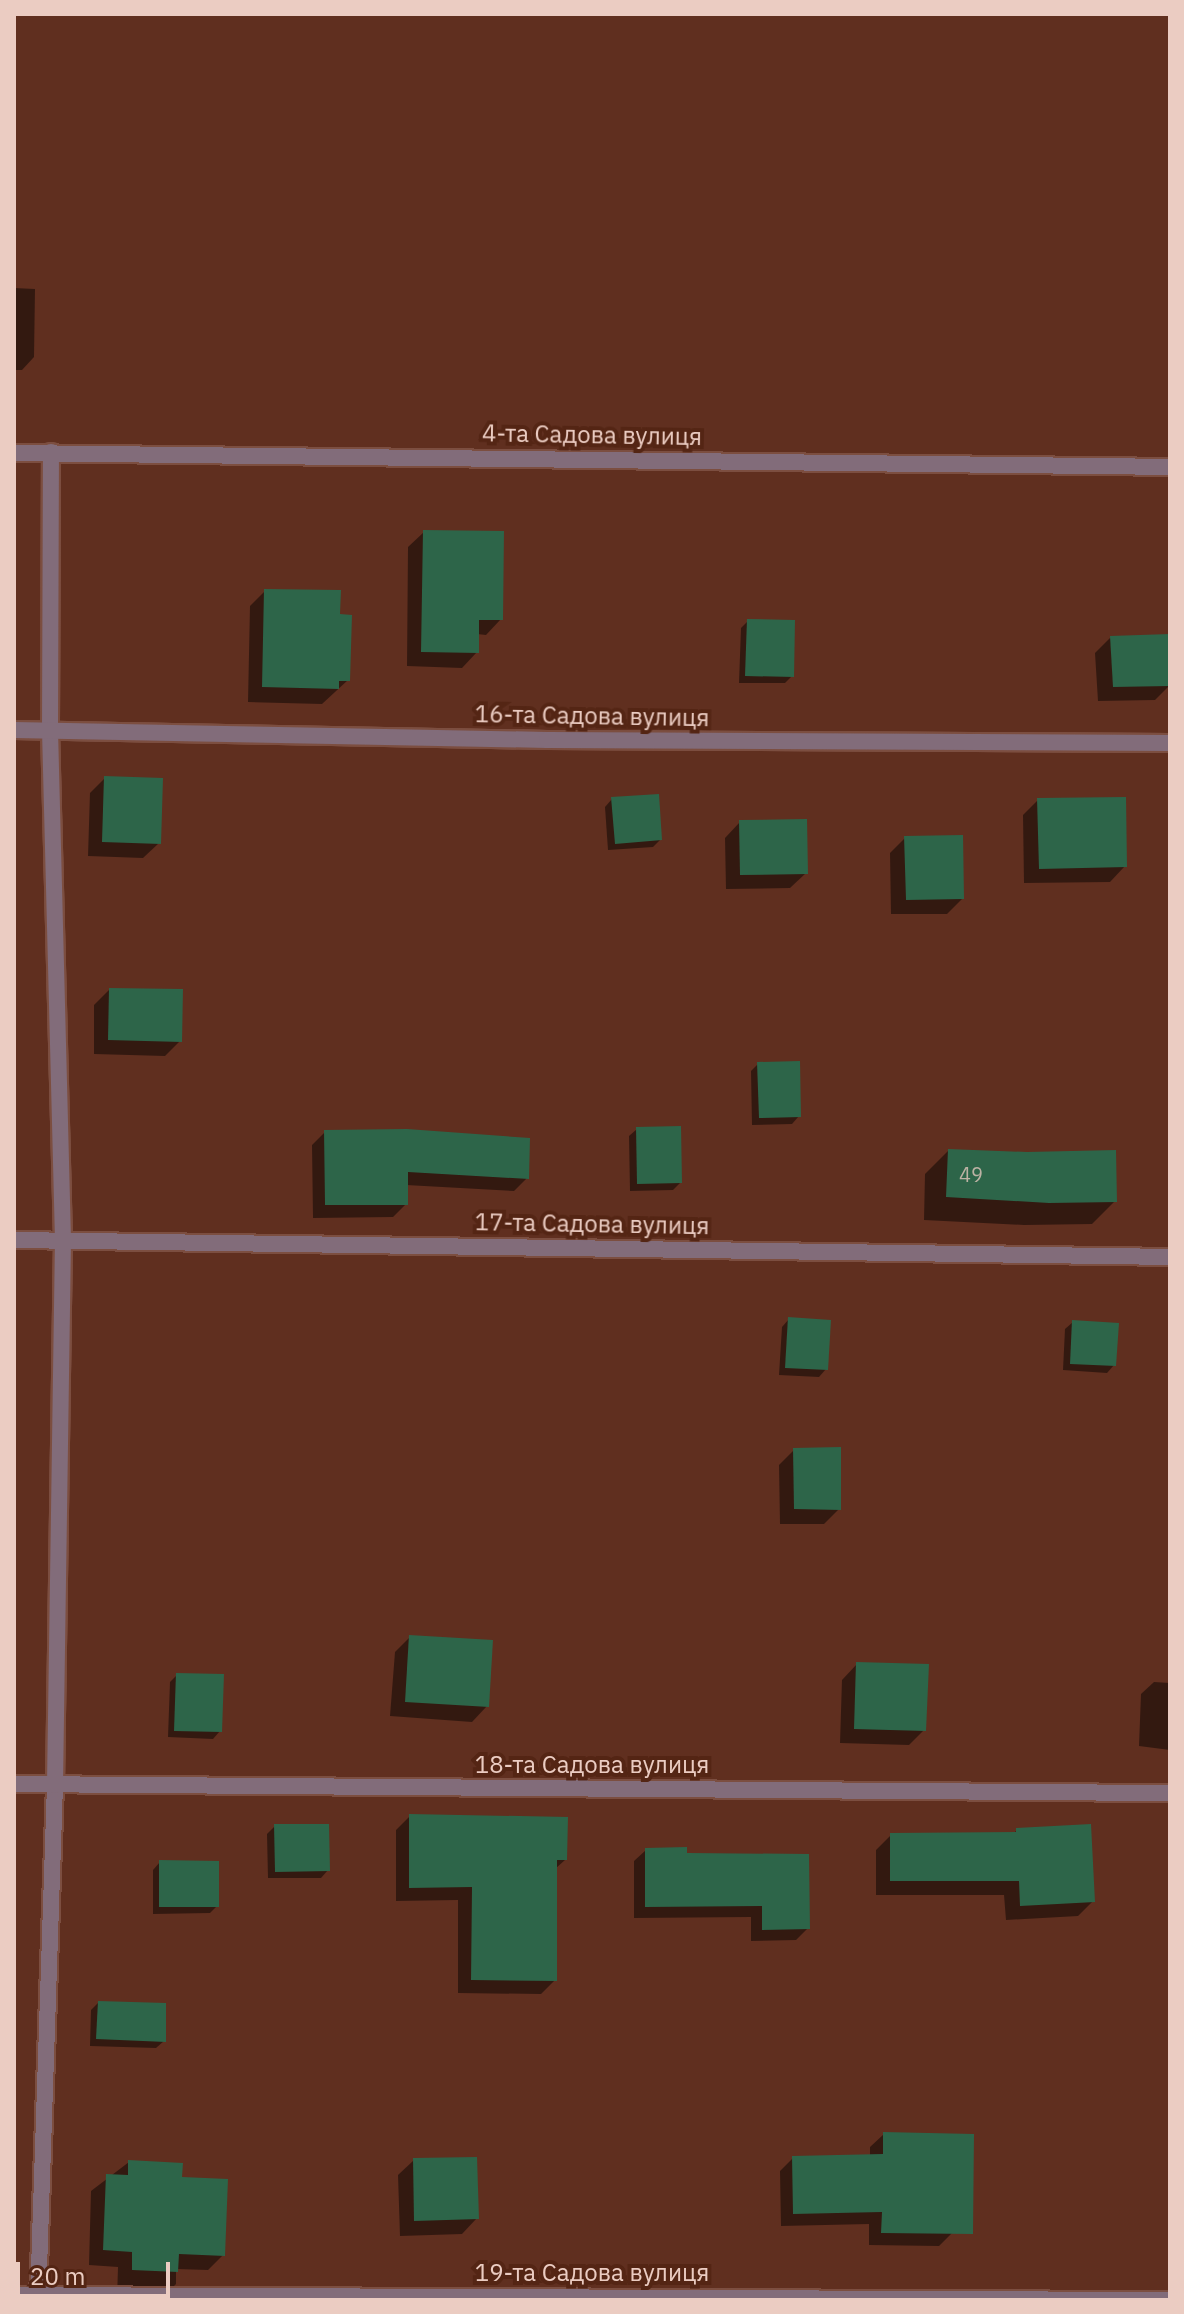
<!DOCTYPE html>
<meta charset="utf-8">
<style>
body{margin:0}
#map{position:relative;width:1184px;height:2314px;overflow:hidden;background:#602f1f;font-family:"IBM Plex Sans",sans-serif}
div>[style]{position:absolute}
.shadow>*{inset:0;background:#0007}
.building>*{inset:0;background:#2d6549}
.roads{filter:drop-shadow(2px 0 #7c4e40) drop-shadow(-2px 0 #7c4e40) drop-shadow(0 2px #7c4e40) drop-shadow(0 -2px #7c4e40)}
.lane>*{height:16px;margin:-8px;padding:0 8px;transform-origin:8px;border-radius:8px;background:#826c7a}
.street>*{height:16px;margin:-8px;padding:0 8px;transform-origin:8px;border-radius:8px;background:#826c7a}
span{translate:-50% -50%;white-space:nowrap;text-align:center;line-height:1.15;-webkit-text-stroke:8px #542514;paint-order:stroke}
.number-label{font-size:20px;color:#bcb2a4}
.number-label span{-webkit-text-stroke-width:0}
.street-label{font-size:24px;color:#ebccc2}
.frame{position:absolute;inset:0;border:16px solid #ebccc2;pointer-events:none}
.scale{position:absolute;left:16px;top:2262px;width:154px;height:36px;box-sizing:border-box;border:4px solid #ebccc2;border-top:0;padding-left:10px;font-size:24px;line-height:28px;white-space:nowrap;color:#ebccc2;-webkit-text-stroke:6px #542514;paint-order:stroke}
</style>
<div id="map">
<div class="shadow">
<i style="clip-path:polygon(14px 288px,35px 289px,34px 357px,22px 370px,14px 370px)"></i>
<i style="clip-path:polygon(424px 532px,501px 619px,486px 635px,477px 634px,477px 652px,462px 668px,407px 666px,408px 547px)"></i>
<i style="clip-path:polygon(265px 591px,338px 616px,348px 680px,322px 704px,248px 702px,250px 606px)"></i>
<i style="clip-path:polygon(748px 621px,792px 676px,785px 683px,739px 683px,741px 628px)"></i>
<i style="clip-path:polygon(1110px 638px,1170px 685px,1155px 700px,1098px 701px,1095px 653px)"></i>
<i style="clip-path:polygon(105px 778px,159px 843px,143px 858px,88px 856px,90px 793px)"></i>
<i style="clip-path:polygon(612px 799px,660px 840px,653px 847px,608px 850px,605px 807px)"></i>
<i style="clip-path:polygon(1038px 800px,1125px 866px,1110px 882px,1024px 883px,1023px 815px)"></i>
<i style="clip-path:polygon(740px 822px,806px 873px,790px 888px,726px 889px,725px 838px)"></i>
<i style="clip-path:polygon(905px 838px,962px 899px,947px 914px,891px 914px,890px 853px)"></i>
<i style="clip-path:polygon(109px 990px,180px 1041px,165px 1056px,94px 1054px,94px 1005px)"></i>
<i style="clip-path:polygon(758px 1064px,799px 1116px,792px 1124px,752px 1125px,751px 1071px)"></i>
<i style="clip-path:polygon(637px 1129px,680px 1183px,673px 1190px,630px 1191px,629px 1136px)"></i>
<i style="clip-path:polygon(325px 1132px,527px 1178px,514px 1191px,406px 1185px,406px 1204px,393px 1217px,313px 1218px,312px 1145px)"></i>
<i style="clip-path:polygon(948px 1151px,1027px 1154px,1115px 1201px,1092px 1224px,1024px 1225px,924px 1220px,925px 1174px)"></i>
<i style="clip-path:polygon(789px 1319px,826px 1369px,819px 1377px,779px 1375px,782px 1327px)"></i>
<i style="clip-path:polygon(1073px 1322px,1114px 1365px,1107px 1373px,1063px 1370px,1065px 1329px)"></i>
<i style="clip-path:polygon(794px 1450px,839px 1509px,824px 1524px,780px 1524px,779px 1465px)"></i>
<i style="clip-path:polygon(410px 1637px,487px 1706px,472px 1722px,390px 1716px,395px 1652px)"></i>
<i style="clip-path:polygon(857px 1664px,924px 1730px,909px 1745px,840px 1743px,842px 1680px)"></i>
<i style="clip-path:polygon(177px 1675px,220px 1731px,213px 1739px,168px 1737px,170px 1682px)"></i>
<i style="clip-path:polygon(1154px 1682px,1170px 1683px,1170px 1750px,1139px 1746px,1141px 1694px)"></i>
<i style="clip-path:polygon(410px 1816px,565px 1860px,555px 1869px,555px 1980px,541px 1994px,458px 1993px,458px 1900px,396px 1901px,396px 1830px)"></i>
<i style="clip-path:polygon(275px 1826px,328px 1870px,321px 1878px,268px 1878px,267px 1834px)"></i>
<i style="clip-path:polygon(1017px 1830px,1093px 1901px,1078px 1916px,1006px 1920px,1004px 1895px,876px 1895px,876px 1850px,891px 1835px,1013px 1834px)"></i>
<i style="clip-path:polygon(646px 1850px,685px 1855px,808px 1928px,796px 1940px,751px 1941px,751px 1917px,634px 1918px,634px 1861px)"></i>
<i style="clip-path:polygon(160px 1862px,217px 1906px,210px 1913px,153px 1914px,153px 1870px)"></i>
<i style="clip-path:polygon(98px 2003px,164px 2041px,156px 2048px,90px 2046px,91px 2010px)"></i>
<i style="clip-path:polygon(884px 2134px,952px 2233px,939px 2246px,869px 2245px,869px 2224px,781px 2226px,780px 2171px,793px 2158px,870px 2156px,870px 2147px)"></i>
<i style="clip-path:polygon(414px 2160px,477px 2218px,462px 2234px,400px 2236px,398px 2175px)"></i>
<i style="clip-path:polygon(129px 2162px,180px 2179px,223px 2255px,208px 2270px,176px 2269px,176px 2284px,161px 2299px,117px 2299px,118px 2267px,89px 2265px,91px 2191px)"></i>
</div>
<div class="building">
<i style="clip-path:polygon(423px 530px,504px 531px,503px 620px,479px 620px,479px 653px,421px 652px)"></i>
<i style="clip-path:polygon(264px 589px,341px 590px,340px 614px,352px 615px,350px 681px,339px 681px,339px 689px,262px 687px)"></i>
<i style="clip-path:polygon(747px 619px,795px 620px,794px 677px,745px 676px)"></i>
<i style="clip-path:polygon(1170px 634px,1170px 686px,1113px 687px,1110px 636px)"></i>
<i style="clip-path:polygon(104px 776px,163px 778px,161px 844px,102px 842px)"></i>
<i style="clip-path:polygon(659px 794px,662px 840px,615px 844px,611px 797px)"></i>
<i style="clip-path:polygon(1126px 797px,1127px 867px,1039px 869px,1037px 798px)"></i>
<i style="clip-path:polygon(807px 819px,808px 874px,740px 875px,739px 820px)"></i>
<i style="clip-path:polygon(963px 835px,964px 899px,906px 900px,904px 836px)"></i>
<i style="clip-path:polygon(109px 988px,183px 989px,182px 1042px,108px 1040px)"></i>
<i style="clip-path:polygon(800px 1061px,801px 1117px,759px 1118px,757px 1062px)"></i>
<i style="clip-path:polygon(681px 1126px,682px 1183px,637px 1184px,636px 1127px)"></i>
<i style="clip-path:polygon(407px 1129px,530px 1138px,529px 1179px,408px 1172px,408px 1205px,325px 1205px,324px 1130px)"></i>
<i style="clip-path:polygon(948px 1149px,1027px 1152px,1116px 1150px,1117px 1202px,1049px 1203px,946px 1197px)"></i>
<i style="clip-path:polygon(788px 1317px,831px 1320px,828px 1370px,785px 1368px)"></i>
<i style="clip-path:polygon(1072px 1320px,1119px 1323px,1116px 1366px,1070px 1364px)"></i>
<i style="clip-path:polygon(841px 1447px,841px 1510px,794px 1509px,793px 1448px)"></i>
<i style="clip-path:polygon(409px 1635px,493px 1640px,489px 1707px,405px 1702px)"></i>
<i style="clip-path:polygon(856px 1662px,929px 1664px,926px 1731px,854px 1729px)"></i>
<i style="clip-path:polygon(176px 1673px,224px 1674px,222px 1732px,174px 1731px)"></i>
<i style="clip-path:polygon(409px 1814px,568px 1817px,567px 1860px,557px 1860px,557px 1981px,471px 1980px,472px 1887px,409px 1888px)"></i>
<i style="clip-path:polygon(274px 1824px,329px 1824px,330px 1871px,275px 1872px)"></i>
<i style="clip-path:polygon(1091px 1824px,1095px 1902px,1020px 1906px,1019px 1881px,890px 1881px,890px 1833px,1016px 1832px,1016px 1828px)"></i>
<i style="clip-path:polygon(687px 1847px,687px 1853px,809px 1854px,810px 1929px,762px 1930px,762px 1906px,645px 1907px,645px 1848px)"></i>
<i style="clip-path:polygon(159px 1860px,219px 1861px,219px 1907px,159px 1907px)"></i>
<i style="clip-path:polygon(98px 2001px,166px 2003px,166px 2042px,96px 2039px)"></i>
<i style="clip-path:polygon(883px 2132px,974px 2134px,973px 2234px,881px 2233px,882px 2212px,793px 2214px,792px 2156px,883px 2154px)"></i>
<i style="clip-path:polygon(477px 2157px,479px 2219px,414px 2221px,413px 2158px)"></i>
<i style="clip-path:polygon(128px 2160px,183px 2163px,182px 2177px,228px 2179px,225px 2256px,179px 2254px,178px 2272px,132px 2270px,132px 2252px,103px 2250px,106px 2174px,128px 2175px)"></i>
</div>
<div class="roads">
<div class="lane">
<i style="left:38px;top:2300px;width:515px;rotate:-88.11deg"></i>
<i style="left:55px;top:1785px;width:545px;rotate:-89.16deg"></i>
<i style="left:63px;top:1240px;width:510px;rotate:-91.46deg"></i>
<i style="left:50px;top:730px;width:278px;rotate:-89.8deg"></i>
</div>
<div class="street">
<i style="left:14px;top:453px;width:1156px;rotate:0.69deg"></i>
<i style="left:14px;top:730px;width:533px;rotate:1.07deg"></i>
<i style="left:547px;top:740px;width:623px;rotate:0.28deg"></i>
<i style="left:14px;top:1240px;width:1156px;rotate:0.84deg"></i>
<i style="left:14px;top:1784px;width:1156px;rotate:0.45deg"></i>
<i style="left:14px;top:2295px;width:1156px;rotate:0.25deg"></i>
</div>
</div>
<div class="number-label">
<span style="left:971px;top:1174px">49</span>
</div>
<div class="street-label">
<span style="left:592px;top:435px;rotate:1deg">4-та Садова вулиця</span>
<span style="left:592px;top:716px;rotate:1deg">16-та Садова вулиця</span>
<span style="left:592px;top:1224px;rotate:1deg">17-та Садова вулиця</span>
<span style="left:592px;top:1765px">18-та Садова вулиця</span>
<span style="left:592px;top:2273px">19-та Садова вулиця</span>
</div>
<div class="frame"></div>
<div class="scale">20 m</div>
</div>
